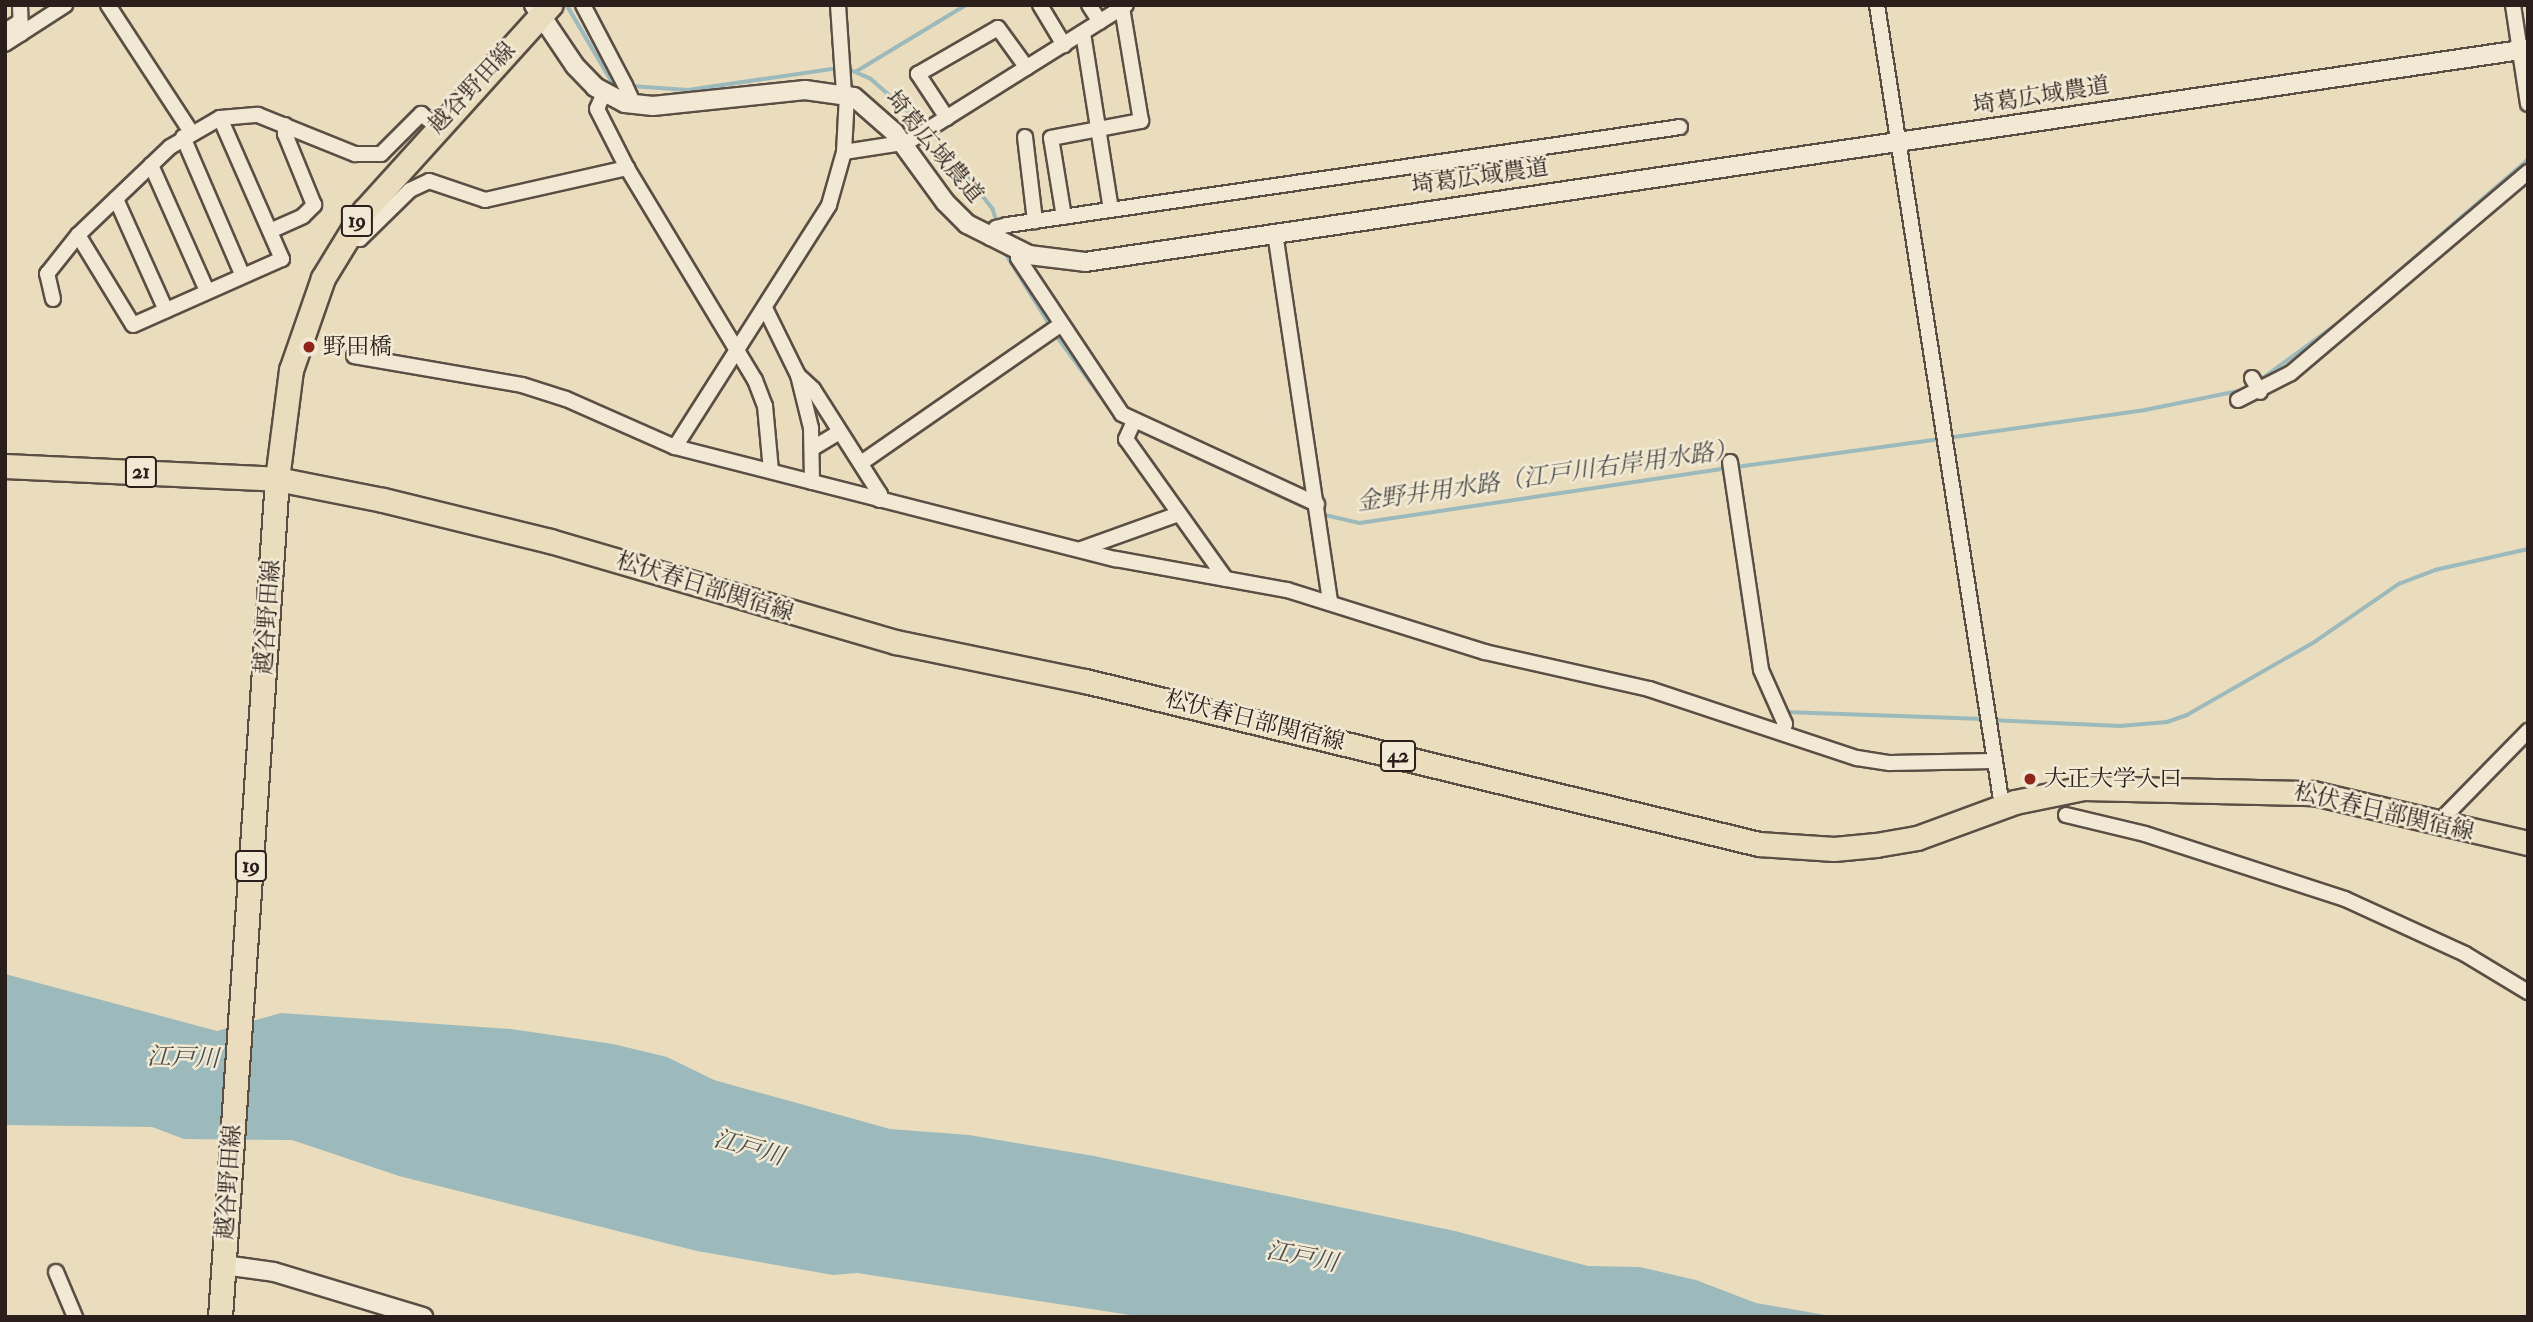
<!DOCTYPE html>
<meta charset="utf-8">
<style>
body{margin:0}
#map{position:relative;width:2533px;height:1322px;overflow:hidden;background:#eaddbd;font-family:"IM FELL Double Pica","Noto Serif JP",serif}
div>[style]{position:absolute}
.water>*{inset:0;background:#9cbabb}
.stream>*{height:3.5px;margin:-1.75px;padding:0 1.75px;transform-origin:1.75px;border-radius:1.75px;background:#9cbabb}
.roads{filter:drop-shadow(2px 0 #5b4e44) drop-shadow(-2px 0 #5b4e44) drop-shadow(0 2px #5b4e44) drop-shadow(0 -2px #5b4e44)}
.minor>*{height:14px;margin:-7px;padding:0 7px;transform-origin:7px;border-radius:7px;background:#f1e9d4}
.tertiary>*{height:18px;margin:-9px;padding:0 9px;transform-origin:9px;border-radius:9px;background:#f1e9d4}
.primary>*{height:23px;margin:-11.5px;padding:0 11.5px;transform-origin:11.5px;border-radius:11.5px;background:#eaddbd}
.dots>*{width:19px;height:19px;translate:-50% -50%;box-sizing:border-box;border:4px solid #f1e9d4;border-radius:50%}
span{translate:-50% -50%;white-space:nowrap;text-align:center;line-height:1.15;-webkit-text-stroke:5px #f1e9d4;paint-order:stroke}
.shield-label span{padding:2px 5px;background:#f1e9d4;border:2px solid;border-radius:5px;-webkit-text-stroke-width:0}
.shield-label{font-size:21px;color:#2b1f1b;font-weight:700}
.street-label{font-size:23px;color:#2b1f1b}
.poi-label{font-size:23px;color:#2b1f1b}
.left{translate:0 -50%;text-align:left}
.water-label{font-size:24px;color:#4d4e4b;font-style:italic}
.frame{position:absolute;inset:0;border:7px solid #2b1f1b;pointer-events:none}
</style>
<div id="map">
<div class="water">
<i style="clip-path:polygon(5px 974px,217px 1031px,281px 1013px,511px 1029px,613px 1044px,667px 1057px,714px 1080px,890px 1129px,969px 1135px,1094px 1156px,1455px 1231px,1588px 1266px,1640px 1267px,1696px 1280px,1756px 1303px,1837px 1317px,1143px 1317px,857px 1273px,833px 1275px,697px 1251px,399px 1176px,292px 1140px,184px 1139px,152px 1127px,5px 1125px)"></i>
</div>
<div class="stream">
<i style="left:567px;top:5px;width:93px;rotate:59.6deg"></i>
<i style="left:614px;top:85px;width:6px"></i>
<i style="left:846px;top:68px;width:26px;rotate:23deg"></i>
<i style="left:870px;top:78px;width:74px;rotate:41.2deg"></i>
<i style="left:857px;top:71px;width:127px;rotate:-31.2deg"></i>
<i style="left:631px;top:86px;width:57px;rotate:4deg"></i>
<i style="left:688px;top:90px;width:152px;rotate:-8.3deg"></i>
<i style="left:932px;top:132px;width:98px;rotate:51.6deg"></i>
<i style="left:993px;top:209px;width:16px;rotate:72deg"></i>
<i style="left:1003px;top:249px;width:93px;rotate:58.2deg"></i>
<i style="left:1056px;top:335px;width:97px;rotate:53.8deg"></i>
<i style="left:2259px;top:381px;width:100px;rotate:-36.1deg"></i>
<i style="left:2340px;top:322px;width:248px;rotate:-40.8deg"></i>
<i style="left:1134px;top:428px;width:195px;rotate:24.9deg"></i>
<i style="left:1947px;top:438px;width:200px;rotate:-8deg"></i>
<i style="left:2145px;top:410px;width:100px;rotate:-11.5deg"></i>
<i style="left:1736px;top:467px;width:206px;rotate:-7.8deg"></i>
<i style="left:1321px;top:514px;width:40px;rotate:13deg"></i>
<i style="left:1360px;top:523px;width:372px;rotate:-8.5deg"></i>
<i style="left:1741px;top:585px;width:45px;rotate:81deg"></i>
<i style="left:1764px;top:694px;width:16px;rotate:60deg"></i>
<i style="left:1785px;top:712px;width:199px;rotate:2deg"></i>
<i style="left:1991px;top:720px;width:129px;rotate:2.7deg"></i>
<i style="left:2120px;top:726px;width:47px;rotate:-4.9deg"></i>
<i style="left:2167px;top:722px;width:21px;rotate:-19deg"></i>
<i style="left:2187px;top:715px;width:149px;rotate:-29.8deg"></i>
<i style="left:2316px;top:641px;width:101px;rotate:-34.5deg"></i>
<i style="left:2399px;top:584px;width:39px;rotate:-21deg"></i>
<i style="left:2435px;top:570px;width:95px;rotate:-12.7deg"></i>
</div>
<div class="roads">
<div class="minor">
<i style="left:20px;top:5px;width:29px;rotate:88deg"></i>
<i style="left:108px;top:5px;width:152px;rotate:56.8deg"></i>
<i style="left:583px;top:5px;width:90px;rotate:62.3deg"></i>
<i style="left:625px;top:85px;width:12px;rotate:66deg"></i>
<i style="left:630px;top:96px;width:9px;rotate:126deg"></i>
<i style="left:838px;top:5px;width:88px;rotate:86.1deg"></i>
<i style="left:1040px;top:5px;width:47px;rotate:59deg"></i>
<i style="left:1089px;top:5px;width:20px;rotate:57deg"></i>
<i style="left:1877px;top:5px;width:811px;rotate:81.13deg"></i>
<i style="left:2513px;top:5px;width:100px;rotate:81.4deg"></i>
<i style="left:5px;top:31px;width:15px;rotate:-32deg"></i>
<i style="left:1083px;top:33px;width:179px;rotate:81deg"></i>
<i style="left:5px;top:44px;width:72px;rotate:-33deg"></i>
<i style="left:604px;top:93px;width:17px;rotate:114deg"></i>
<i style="left:597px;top:109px;width:66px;rotate:63deg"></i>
<i style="left:627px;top:168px;width:248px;rotate:58.9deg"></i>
<i style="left:755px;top:380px;width:28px;rotate:69deg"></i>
<i style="left:765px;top:406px;width:65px;rotate:84.7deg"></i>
<i style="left:947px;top:118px;width:53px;rotate:-123.4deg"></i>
<i style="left:918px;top:74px;width:92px;rotate:-29.9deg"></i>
<i style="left:998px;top:28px;width:49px;rotate:54.1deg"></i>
<i style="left:183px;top:137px;width:151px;rotate:66.7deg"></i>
<i style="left:1025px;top:137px;width:85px;rotate:83.2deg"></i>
<i style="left:903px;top:145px;width:263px;rotate:-32.1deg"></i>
<i style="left:844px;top:152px;width:59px;rotate:-8.8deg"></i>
<i style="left:151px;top:165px;width:138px;rotate:66deg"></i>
<i style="left:116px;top:199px;width:122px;rotate:65.8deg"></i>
<i style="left:1064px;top:217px;width:80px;rotate:-99.3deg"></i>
<i style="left:1051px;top:138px;width:92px;rotate:-10.7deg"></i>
<i style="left:1141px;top:121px;width:115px;rotate:-99.5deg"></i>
<i style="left:270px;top:231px;width:36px;rotate:-24deg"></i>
<i style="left:303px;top:216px;width:16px;rotate:-45deg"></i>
<i style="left:314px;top:205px;width:77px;rotate:-112.2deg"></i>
<i style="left:285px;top:134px;width:9px;rotate:-90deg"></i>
<i style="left:1275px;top:233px;width:372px;rotate:81.5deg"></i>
<i style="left:78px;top:235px;width:105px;rotate:58.6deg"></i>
<i style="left:133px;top:325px;width:163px;rotate:-23.9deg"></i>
<i style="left:282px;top:259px;width:154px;rotate:-113.7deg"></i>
<i style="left:345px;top:238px;width:15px;rotate:4deg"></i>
<i style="left:360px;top:239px;width:70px;rotate:-44.4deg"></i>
<i style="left:410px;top:190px;width:21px;rotate:-25deg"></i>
<i style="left:429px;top:181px;width:59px;rotate:18.7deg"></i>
<i style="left:485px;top:200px;width:146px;rotate:-12.7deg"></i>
<i style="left:990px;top:238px;width:12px;rotate:-59deg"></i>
<i style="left:996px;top:228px;width:11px;rotate:-15deg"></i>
<i style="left:1007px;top:225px;width:680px;rotate:-8.28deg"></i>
<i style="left:1019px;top:250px;width:8px;rotate:97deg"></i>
<i style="left:1018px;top:258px;width:187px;rotate:56.3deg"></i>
<i style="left:1122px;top:414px;width:215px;rotate:24.8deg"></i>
<i style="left:53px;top:299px;width:26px;rotate:-103deg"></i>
<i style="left:47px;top:274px;width:50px;rotate:-51.5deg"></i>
<i style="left:78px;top:235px;width:127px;rotate:-43.7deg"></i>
<i style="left:170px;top:147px;width:58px;rotate:-30.1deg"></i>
<i style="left:220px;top:118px;width:38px;rotate:-5deg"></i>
<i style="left:258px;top:115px;width:105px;rotate:21.9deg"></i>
<i style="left:355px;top:154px;width:26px"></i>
<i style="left:381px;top:154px;width:57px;rotate:-45deg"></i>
<i style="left:421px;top:114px;width:20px;rotate:37deg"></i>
<i style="left:765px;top:308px;width:75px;rotate:63.8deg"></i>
<i style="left:798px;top:375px;width:55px;rotate:76.2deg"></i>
<i style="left:811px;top:428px;width:54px;rotate:88.9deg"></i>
<i style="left:354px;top:356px;width:170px;rotate:9.8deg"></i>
<i style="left:522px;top:385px;width:46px;rotate:17.7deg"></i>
<i style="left:566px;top:399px;width:119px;rotate:23.8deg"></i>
<i style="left:675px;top:447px;width:455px;rotate:14.3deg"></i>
<i style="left:1116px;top:559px;width:174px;rotate:10.3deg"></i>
<i style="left:1287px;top:590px;width:207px;rotate:17.4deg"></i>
<i style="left:1485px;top:652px;width:168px;rotate:12.7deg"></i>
<i style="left:1649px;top:689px;width:219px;rotate:18.4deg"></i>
<i style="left:1857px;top:758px;width:33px;rotate:9deg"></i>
<i style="left:1890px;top:763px;width:103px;rotate:-1.1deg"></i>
<i style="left:799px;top:376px;width:19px;rotate:43deg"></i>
<i style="left:813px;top:389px;width:125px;rotate:57.5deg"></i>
<i style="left:880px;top:494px;width:6px;rotate:99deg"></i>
<i style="left:2252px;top:378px;width:16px;rotate:60deg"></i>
<i style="left:2238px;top:400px;width:59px;rotate:-27deg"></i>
<i style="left:2291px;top:373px;width:311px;rotate:-40.3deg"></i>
<i style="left:1134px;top:421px;width:20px;rotate:114deg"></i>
<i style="left:1126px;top:439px;width:172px;rotate:54.5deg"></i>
<i style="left:675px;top:447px;width:287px;rotate:-57.5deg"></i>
<i style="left:829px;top:205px;width:55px;rotate:-74.2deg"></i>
<i style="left:844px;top:152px;width:57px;rotate:-87deg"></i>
<i style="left:813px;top:448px;width:31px;rotate:-31deg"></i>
<i style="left:1730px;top:462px;width:210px;rotate:81.5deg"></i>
<i style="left:1761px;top:670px;width:59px;rotate:66deg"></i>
<i style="left:1785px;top:724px;width:9px;rotate:108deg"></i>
<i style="left:861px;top:463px;width:244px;rotate:-34.7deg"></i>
<i style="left:1081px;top:549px;width:104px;rotate:-19.7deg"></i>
<i style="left:2066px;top:815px;width:81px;rotate:13.5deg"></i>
<i style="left:2145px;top:834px;width:210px;rotate:18deg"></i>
<i style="left:2345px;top:899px;width:132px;rotate:24.6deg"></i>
<i style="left:2465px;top:954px;width:74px;rotate:31.1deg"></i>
<i style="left:2436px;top:825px;width:132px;rotate:-45.6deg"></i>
<i style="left:56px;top:1272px;width:49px;rotate:67.1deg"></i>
</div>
<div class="tertiary">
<i style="left:534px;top:5px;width:73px;rotate:56.1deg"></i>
<i style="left:575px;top:66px;width:29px;rotate:46deg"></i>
<i style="left:595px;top:87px;width:34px;rotate:28deg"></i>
<i style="left:625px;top:103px;width:28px;rotate:6deg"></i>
<i style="left:653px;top:106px;width:153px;rotate:-6deg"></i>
<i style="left:805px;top:90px;width:49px;rotate:8.1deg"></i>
<i style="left:854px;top:97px;width:53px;rotate:41.2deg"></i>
<i style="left:894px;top:132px;width:87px;rotate:53.9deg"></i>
<i style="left:945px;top:202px;width:31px;rotate:45deg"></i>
<i style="left:967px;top:224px;width:69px;rotate:26.6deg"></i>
<i style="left:1029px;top:255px;width:56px;rotate:7.1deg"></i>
<i style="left:1085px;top:262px;width:1459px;rotate:-8.4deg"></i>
<i style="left:224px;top:1265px;width:50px;rotate:8deg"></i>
<i style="left:274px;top:1272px;width:156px;rotate:16.8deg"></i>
</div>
<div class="primary">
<i style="left:5px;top:466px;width:272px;rotate:2.7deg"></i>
<i style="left:277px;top:479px;width:108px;rotate:11.2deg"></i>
<i style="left:383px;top:500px;width:172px;rotate:13.8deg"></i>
<i style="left:550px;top:541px;width:360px;rotate:16.3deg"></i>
<i style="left:896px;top:642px;width:193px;rotate:11.7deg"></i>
<i style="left:1085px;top:681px;width:693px;rotate:13.6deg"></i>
<i style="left:1759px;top:844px;width:75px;rotate:3.8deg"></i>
<i style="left:1834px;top:849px;width:42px;rotate:-5.4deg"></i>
<i style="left:1876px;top:845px;width:42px;rotate:-9.7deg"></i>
<i style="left:1917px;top:838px;width:104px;rotate:-20.2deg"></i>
<i style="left:2015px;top:802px;width:70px;rotate:-11.5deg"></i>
<i style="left:2084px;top:788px;width:229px;rotate:1.3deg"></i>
<i style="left:2313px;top:793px;width:221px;rotate:13.1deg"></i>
<i style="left:220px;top:1317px;width:840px;rotate:-86.11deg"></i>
<i style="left:277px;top:479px;width:110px;rotate:-82.7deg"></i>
<i style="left:291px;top:370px;width:97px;rotate:-70.8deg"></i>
<i style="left:323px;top:278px;width:79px;rotate:-58.5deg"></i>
<i style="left:364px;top:211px;width:278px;rotate:-47.9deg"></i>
</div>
</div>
<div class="dots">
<i style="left:309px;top:347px;background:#8f2418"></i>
<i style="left:2030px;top:779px;background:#8f2418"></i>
</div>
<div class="shield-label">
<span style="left:357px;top:221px">19</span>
<span style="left:141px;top:472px">21</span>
<span style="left:1398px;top:756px">42</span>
<span style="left:251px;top:866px">19</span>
</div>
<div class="street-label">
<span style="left:472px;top:88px;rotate:-47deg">越谷野田線</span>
<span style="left:2041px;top:96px;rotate:-9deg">埼葛広域農道</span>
<span style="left:934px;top:147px;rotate:50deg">埼葛広域農道</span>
<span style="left:1480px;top:177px;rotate:-8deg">埼葛広域農道</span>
<span style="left:705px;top:587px;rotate:17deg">松伏春日部関宿線</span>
<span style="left:268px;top:617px;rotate:-86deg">越谷野田線</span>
<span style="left:1255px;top:721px;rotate:14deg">松伏春日部関宿線</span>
<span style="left:2384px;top:812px;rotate:13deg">松伏春日部関宿線</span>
<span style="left:229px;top:1182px;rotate:-86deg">越谷野田線</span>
</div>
<div class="poi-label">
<span class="left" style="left:323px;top:347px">野田橋</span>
<span class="left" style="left:2044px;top:779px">大正大学入口</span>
</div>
<div class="water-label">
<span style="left:1547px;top:476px;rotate:-8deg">金野井用水路（江戸川右岸用水路）</span>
<span style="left:183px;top:1058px;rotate:2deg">江戸川</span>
<span style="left:749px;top:1148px;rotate:16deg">江戸川</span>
<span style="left:1302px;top:1257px;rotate:11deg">江戸川</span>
</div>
<div class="frame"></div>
</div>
